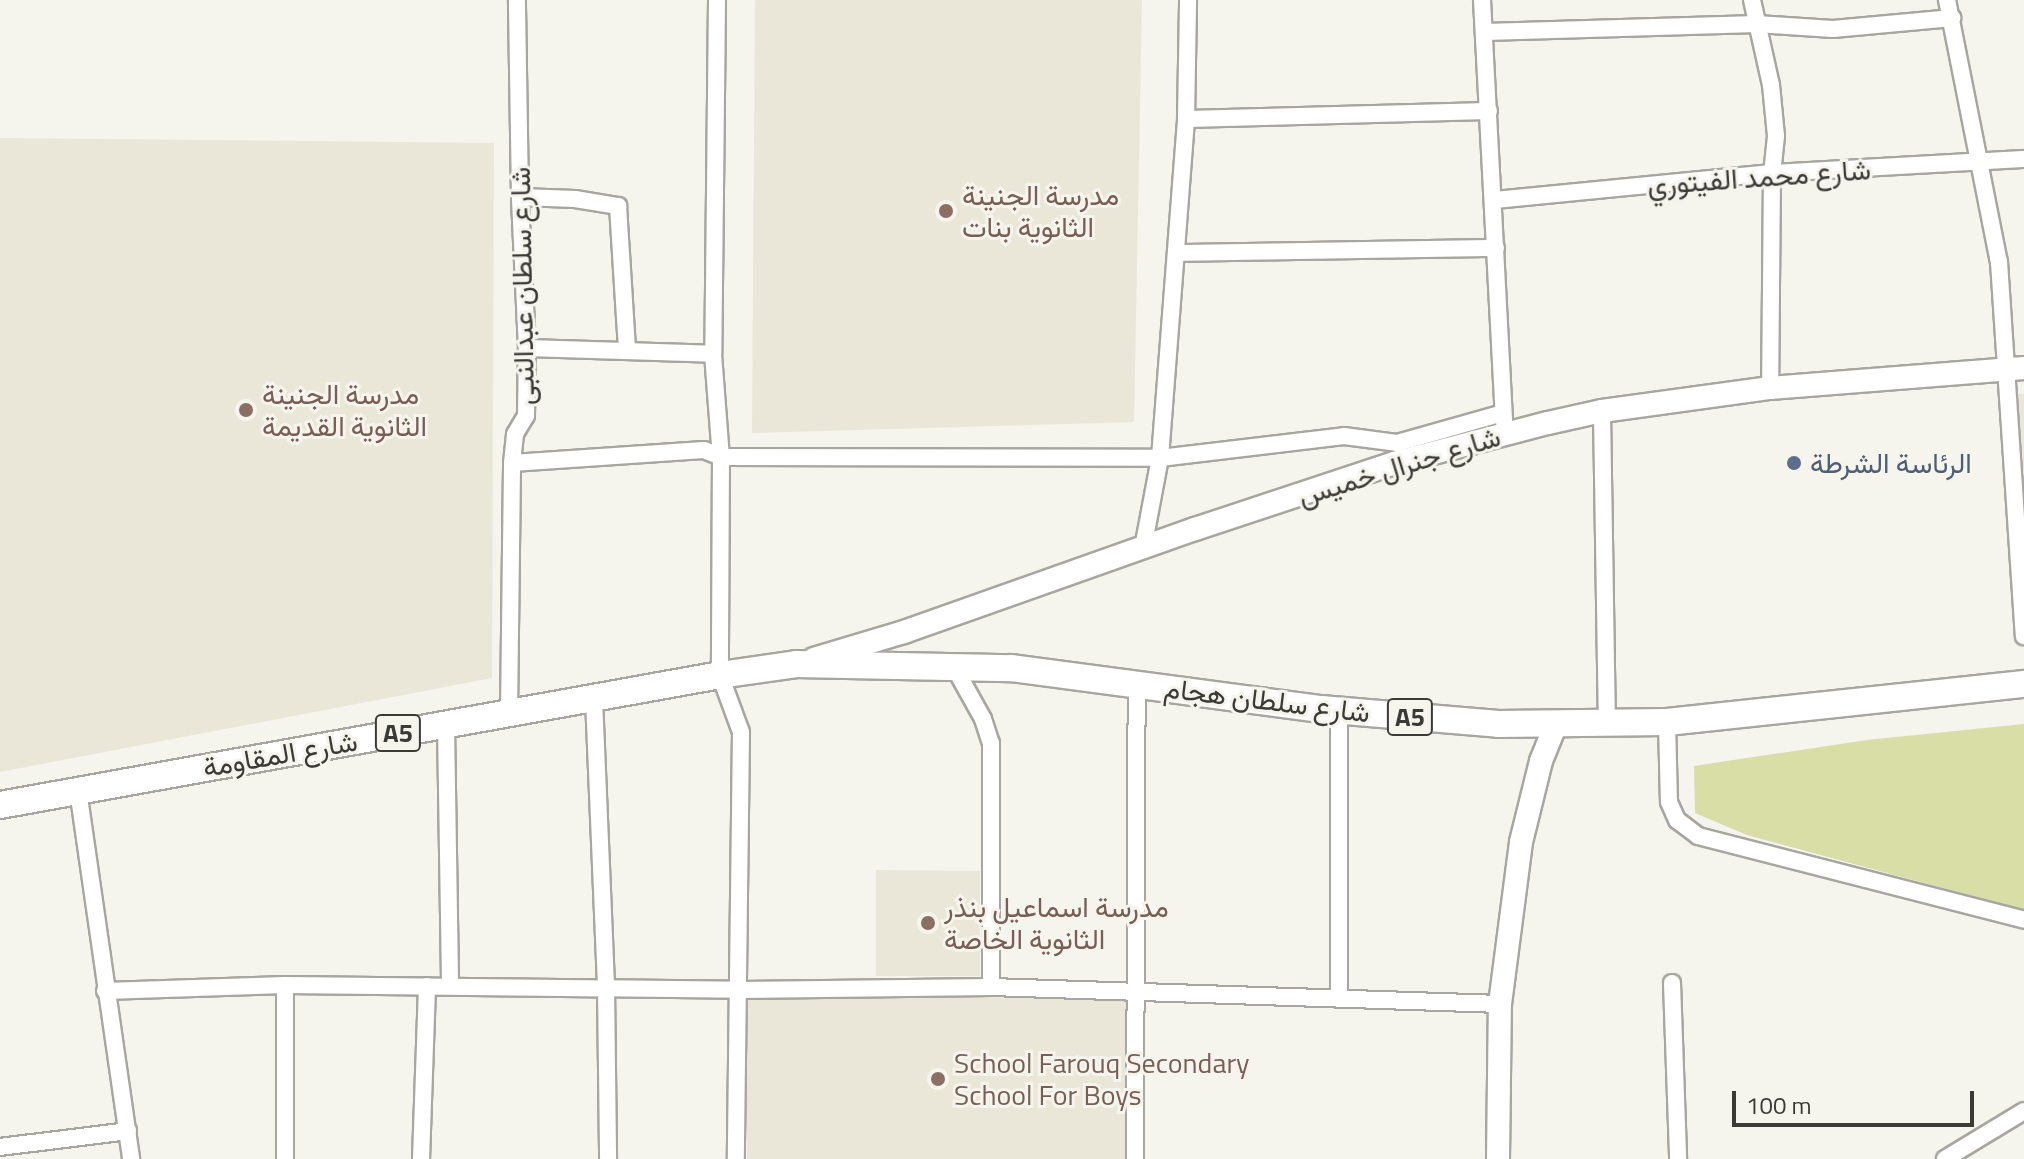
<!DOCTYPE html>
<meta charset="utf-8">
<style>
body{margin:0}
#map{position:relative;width:2024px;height:1159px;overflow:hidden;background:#f5f4ed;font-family:"Titillium Web",Vazirmatn,sans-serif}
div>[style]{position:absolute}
.built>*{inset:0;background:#eae7d8}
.green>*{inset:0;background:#d8dea5}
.roads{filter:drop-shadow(2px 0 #a8a6a0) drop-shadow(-2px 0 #a8a6a0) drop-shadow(0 2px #a8a6a0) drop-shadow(0 -2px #a8a6a0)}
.minor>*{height:16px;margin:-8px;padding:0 8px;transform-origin:8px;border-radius:8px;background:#fff}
.secondary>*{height:22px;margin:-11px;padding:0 11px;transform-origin:11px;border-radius:11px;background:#fff}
.trunk>*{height:26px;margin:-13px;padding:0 13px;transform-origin:13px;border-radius:13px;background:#fff}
.dots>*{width:22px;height:22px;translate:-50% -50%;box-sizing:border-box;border:4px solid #f5f4ed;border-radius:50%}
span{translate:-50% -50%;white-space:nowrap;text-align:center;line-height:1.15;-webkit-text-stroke:6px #f5f4ed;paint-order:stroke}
.shield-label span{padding:2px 6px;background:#f5f4ed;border:2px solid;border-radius:6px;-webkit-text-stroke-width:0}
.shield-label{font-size:26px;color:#3b3a37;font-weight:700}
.street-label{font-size:28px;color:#3b3a37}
.education-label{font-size:28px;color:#785e54}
.left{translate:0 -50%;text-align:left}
.service-label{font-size:28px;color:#4e5e75}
.scale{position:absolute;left:1732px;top:1091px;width:242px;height:36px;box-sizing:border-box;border:4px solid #3b3a37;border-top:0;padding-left:10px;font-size:24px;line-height:28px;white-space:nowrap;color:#3b3a37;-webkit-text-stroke:6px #f5f4ed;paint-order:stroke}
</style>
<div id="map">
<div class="built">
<i style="clip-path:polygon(755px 0,1142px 0,1134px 422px,752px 433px)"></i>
<i style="clip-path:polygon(0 138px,494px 143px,492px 678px,0 772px)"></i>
<i style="clip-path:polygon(2014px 394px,2024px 394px,2024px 548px)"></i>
<i style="clip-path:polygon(876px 870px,980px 871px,980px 976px,876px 976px)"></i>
<i style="clip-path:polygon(745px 994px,1133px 999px,1125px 1159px,747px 1159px)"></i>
</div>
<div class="green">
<i style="clip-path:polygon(2024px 724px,2024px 910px,1747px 835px,1695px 813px,1694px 766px,1867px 740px)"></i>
</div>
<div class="roads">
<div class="minor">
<i style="left:717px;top:0;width:354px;rotate:90.6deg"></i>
<i style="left:713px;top:354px;width:103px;rotate:85.6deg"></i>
<i style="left:721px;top:457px;width:218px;rotate:90.3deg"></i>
<i style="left:720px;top:675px;width:61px;rotate:69.8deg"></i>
<i style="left:741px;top:732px;width:427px;rotate:90.7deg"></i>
<i style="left:1482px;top:0;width:423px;rotate:87deg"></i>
<i style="left:1752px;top:0;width:87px;rotate:77.4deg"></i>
<i style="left:1771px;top:85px;width:51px;rotate:84.4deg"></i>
<i style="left:1776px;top:136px;width:37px;rotate:96deg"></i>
<i style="left:1772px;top:173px;width:215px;rotate:90.5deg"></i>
<i style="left:1947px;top:0;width:267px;rotate:78.8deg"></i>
<i style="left:1999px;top:262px;width:375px;rotate:86.2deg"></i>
<i style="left:1485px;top:32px;width:272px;rotate:-1.7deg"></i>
<i style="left:1757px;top:24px;width:76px;rotate:3.8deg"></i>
<i style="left:1833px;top:29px;width:120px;rotate:-5.3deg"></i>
<i style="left:1186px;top:119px;width:303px;rotate:-1.5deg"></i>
<i style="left:520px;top:197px;width:55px;rotate:2.1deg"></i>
<i style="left:575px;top:199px;width:44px;rotate:9.2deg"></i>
<i style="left:618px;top:206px;width:144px;rotate:86.4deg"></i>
<i style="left:1495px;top:200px;width:278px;rotate:-5.6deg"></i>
<i style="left:1772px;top:173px;width:252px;rotate:-3.2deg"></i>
<i style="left:1177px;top:253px;width:319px;rotate:-0.9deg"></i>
<i style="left:527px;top:348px;width:186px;rotate:1.8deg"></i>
<i style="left:1602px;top:411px;width:312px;rotate:89.1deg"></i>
<i style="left:512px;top:463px;width:192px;rotate:-3.9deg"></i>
<i style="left:704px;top:450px;width:18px;rotate:22deg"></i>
<i style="left:721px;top:457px;width:439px;rotate:0.1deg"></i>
<i style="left:1160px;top:458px;width:185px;rotate:-6.8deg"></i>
<i style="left:1344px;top:436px;width:53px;rotate:7.5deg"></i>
<i style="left:1397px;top:443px;width:110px;rotate:-15.8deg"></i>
<i style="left:1143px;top:548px;width:92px;rotate:-79.3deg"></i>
<i style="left:1160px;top:458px;width:340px;rotate:-85.6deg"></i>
<i style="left:1186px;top:119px;width:119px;rotate:-89deg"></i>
<i style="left:953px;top:665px;width:62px;rotate:60.9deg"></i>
<i style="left:983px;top:719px;width:25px;rotate:72deg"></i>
<i style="left:991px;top:743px;width:244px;rotate:90deg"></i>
<i style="left:594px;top:699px;width:288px;rotate:87.6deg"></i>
<i style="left:606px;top:987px;width:172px;rotate:89.3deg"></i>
<i style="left:509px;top:713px;width:250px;rotate:-89.3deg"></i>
<i style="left:512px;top:463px;width:29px;rotate:-84deg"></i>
<i style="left:515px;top:434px;width:21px;rotate:-59deg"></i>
<i style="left:526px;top:416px;width:68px;rotate:-89.2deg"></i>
<i style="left:527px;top:348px;width:151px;rotate:-92.7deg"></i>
<i style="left:520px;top:197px;width:197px;rotate:-90.9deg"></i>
<i style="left:1667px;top:722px;width:80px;rotate:88.6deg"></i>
<i style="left:1669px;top:802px;width:20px;rotate:66deg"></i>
<i style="left:1677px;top:820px;width:26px;rotate:37deg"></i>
<i style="left:1698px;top:836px;width:337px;rotate:14.4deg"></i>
<i style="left:446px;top:725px;width:261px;rotate:89.1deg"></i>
<i style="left:78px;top:790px;width:373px;rotate:81.8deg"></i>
<i style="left:1672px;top:983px;width:176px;rotate:88deg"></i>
<i style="left:285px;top:985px;width:174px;rotate:90deg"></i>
<i style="left:105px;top:991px;width:180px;rotate:-1.9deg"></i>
<i style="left:285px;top:985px;width:455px;rotate:0.6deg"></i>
<i style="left:740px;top:990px;width:251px;rotate:-0.7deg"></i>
<i style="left:991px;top:987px;width:509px;rotate:1.91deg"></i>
<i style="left:1339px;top:999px;width:289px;rotate:-90deg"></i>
<i style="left:0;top:1147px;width:129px;rotate:-7.1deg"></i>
<i style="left:421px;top:1159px;width:173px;rotate:-88deg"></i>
<i style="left:1135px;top:1159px;width:476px;rotate:-89.8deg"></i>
<i style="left:1945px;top:1159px;width:92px;rotate:-31.3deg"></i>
</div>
<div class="secondary">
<i style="left:814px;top:659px;width:94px;rotate:-16.7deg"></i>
<i style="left:904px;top:632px;width:309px;rotate:-19.5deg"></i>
<i style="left:1195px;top:529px;width:211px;rotate:-18.3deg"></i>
<i style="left:1395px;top:463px;width:158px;rotate:-14.7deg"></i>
<i style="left:1548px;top:423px;width:55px;rotate:-12.5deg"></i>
<i style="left:1602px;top:411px;width:170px;rotate:-7.8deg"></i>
<i style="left:1770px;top:388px;width:255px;rotate:-4.5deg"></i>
<i style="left:1498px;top:1159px;width:155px;rotate:-89.3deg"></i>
<i style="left:1500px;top:1004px;width:163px;rotate:-82.6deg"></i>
<i style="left:1521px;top:842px;width:83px;rotate:-76.1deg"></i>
<i style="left:1541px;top:761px;width:40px;rotate:-68deg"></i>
</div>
<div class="trunk">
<i style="left:0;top:805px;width:732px;rotate:-10.23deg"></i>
<i style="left:720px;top:675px;width:77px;rotate:-8.2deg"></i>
<i style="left:796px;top:664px;width:216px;rotate:1.1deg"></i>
<i style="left:1012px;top:668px;width:312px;rotate:7.6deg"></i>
<i style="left:1321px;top:709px;width:178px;rotate:4.8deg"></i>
<i style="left:1498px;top:724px;width:169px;rotate:-0.7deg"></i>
<i style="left:1667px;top:722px;width:359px;rotate:-6.1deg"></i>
</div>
</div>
<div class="dots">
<i style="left:946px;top:211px;background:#8d6e63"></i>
<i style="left:246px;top:410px;background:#8d6e63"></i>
<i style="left:1794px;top:463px;background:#5c6f8a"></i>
<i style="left:928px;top:923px;background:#8d6e63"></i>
<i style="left:938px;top:1079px;background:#8d6e63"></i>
</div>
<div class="shield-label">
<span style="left:1410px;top:717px">A5</span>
<span style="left:398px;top:733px">A5</span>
</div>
<div class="street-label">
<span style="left:1759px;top:177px;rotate:-4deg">شارع محمد الفيتوري</span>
<span style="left:522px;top:286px;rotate:-91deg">شارع سلطان عبدالنبى</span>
<span style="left:1399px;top:466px;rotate:-17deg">شارع جنرال خميس</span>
<span style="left:1267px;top:700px;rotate:7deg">شارع سلطان هجام</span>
<span style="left:280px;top:754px;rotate:-10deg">شارع المقاومة</span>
</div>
<div class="education-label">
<span class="left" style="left:962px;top:211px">مدرسة الجنينة<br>الثانوية بنات</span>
<span class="left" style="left:262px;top:410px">مدرسة الجنينة<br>الثانوية القديمة</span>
<span class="left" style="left:944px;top:923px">مدرسة اسماعيل بنذر<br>الثانوية الخاصة</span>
<span class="left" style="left:954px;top:1079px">School Farouq Secondary<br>School For Boys</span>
</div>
<div class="service-label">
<span class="left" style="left:1810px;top:463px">الرئاسة الشرطة</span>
</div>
<div class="scale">100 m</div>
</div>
